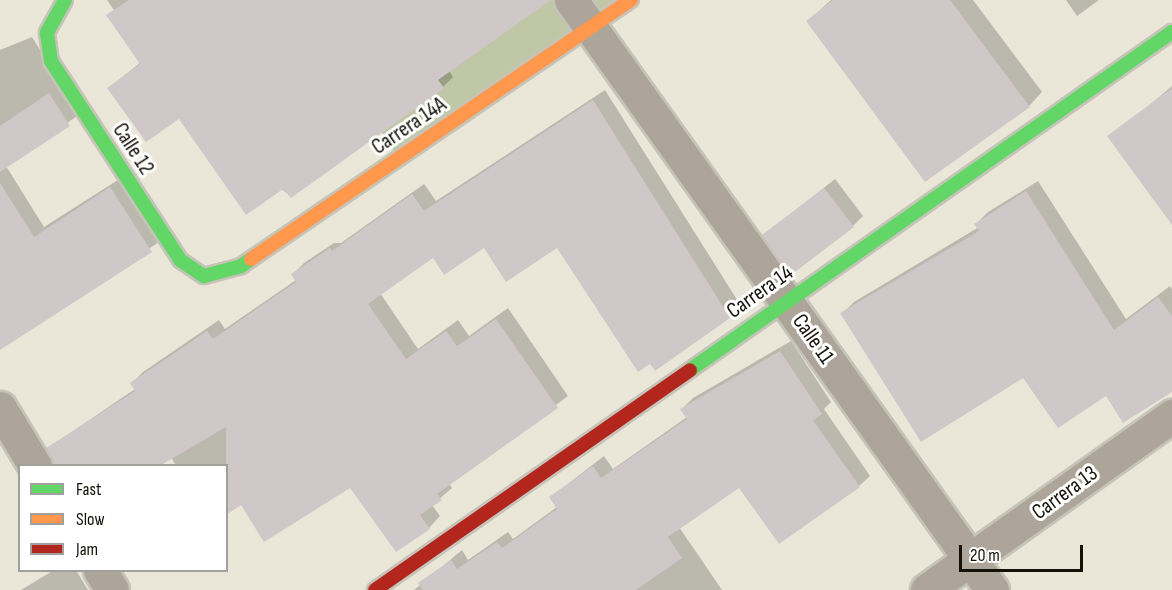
<!DOCTYPE html>
<style>
body{margin:0}
#map{position:relative;width:1172px;height:590px;overflow:hidden;background:#eae7d9;font-family:"Sofia Sans Condensed",sans-serif}
div>[style]{position:absolute}
.forest>*{inset:0;background:#c0c7a6}
.shadow>*{inset:0;background:#0003}
.building>*{inset:0;background:#d0c7c8}
.roads{filter:drop-shadow(2px 0 #c6c4b9) drop-shadow(-2px 0 #c6c4b9) drop-shadow(0 2px #c6c4b9) drop-shadow(0 -2px #c6c4b9)}
.street>*{height:33px;margin:-16.5px;padding:0 16.5px;transform-origin:16.5px;border-radius:16.5px;background:#aea59a}
.fast>*{height:14px;margin:-7px;padding:0 7px;transform-origin:7px;border-radius:7px;background:#63d668}
.slow>*{height:14px;margin:-7px;padding:0 7px;transform-origin:7px;border-radius:7px;background:#ff974d}
.jam>*{height:14px;margin:-7px;padding:0 7px;transform-origin:7px;border-radius:7px;background:#b3261e}
span{translate:-50% -50%;white-space:nowrap;text-align:center;line-height:1.15;-webkit-text-stroke:6px #fff;paint-order:stroke}
.street-label{font-size:22px;color:#131108}
.legend{position:absolute;left:18px;top:464px;width:210px;height:108px;box-sizing:border-box;background:#fff;border:2px solid #a1a09c;margin:0;padding:8px 10px;list-style:none;font-size:18px;color:#131108}
.legend li{display:flex;align-items:center;gap:12px;height:30px}
.legend b{width:30px;border:2px solid #a1a09c}
.scale{position:absolute;left:959px;top:545px;width:124px;height:27px;box-sizing:border-box;border:3px solid #131108;border-top:0;padding-left:8px;font-size:18px;line-height:21px;white-space:nowrap;color:#131108;-webkit-text-stroke:4px #fff;paint-order:stroke}
</style>
<div id="map">
<div class="forest">
<i style="clip-path:polygon(294px 0,622px 0,394px 151px)"></i>
</div>
<div class="shadow">
<i style="clip-path:polygon(107px 0,537px 0,449px 70px,453px 77px,443px 87px,291px 196px,179px 116px,109px 88px,141px 62px,108px 16px,114px 10px)"></i>
<i style="clip-path:polygon(831px 0,973px 0,1042px 92px,1029px 106px,808px 21px)"></i>
<i style="clip-path:polygon(1066px 0,1099px 0,1077px 16px)"></i>
<i style="clip-path:polygon(32px 37px,80px 114px,6px 166px,44px 227px,121px 178px,162px 240px,0 348px,0 50px)"></i>
<i style="clip-path:polygon(1172px 86px,1172px 217px,1145px 109px)"></i>
<i style="clip-path:polygon(605px 90px,741px 306px,729px 317px,557px 246px,484px 246px,433px 256px,380px 293px,418px 349px,458px 320px,469px 336px,508px 308px,568px 396px,449px 484px,452px 488px,432px 505px,440px 516px,429px 528px,350px 486px,226px 466px,176px 466px,171px 457px,158px 466px,63px 466px,51px 446px,135px 389px,132px 383px,143px 372px,219px 320px,225px 329px,296px 280px,292px 275px,304px 263px,334px 243px,341px 243px,424px 184px,436px 201px)"></i>
<i style="clip-path:polygon(835px 179px,863px 216px,853px 226px,764px 235px)"></i>
<i style="clip-path:polygon(1038px 181px,1126px 319px,1170px 286px,1172px 289px,1172px 390px,1106px 393px,1024px 376px,842px 314px,854px 302px,979px 227px,976px 224px,988px 212px)"></i>
<i style="clip-path:polygon(791px 341px,831px 402px,824px 409px,870px 476px,859px 486px,740px 486px,679px 527px,722px 590px,414px 590px,462px 550px,468px 560px,508px 532px,513px 539px,557px 507px,551px 497px,604px 456px,613px 469px,687px 417px,682px 409px,693px 398px)"></i>
<i style="clip-path:polygon(54px 570px,76px 570px,88px 590px,21px 590px)"></i>
</div>
<div class="building">
<i style="clip-path:polygon(129px 0,551px 0,438px 80px,444px 88px,291px 198px,283px 189px,246px 215px,179px 119px,146px 142px,107px 88px,140px 64px,106px 15px)"></i>
<i style="clip-path:polygon(833px 0,950px 0,1030px 107px,925px 182px,806px 21px)"></i>
<i style="clip-path:polygon(1172px 88px,1172px 225px,1107px 136px)"></i>
<i style="clip-path:polygon(49px 93px,70px 126px,0 172px,0 126px)"></i>
<i style="clip-path:polygon(593px 100px,730px 318px,655px 371px,650px 364px,638px 372px,557px 248px,506px 282px,484px 248px,444px 275px,433px 258px,368px 304px,406px 359px,446px 331px,457px 346px,496px 319px,558px 408px,437px 494px,442px 500px,420px 515px,430px 529px,396px 552px,350px 488px,264px 542px,241px 505px,226px 515px,226px 427px,161px 465px,54px 465px,46px 448px,135px 391px,130px 383px,207px 331px,213px 339px,296px 282px,291px 274px,330px 248px,332px 251px,412px 194px,424px 211px)"></i>
<i style="clip-path:polygon(0 183px,34px 237px,110px 187px,152px 252px,0 350px)"></i>
<i style="clip-path:polygon(824px 188px,854px 227px,791px 275px,762px 235px)"></i>
<i style="clip-path:polygon(1026px 191px,1114px 330px,1158px 297px,1172px 316px,1172px 392px,1123px 423px,1106px 396px,1058px 428px,1023px 378px,921px 442px,840px 313px,979px 231px,974px 224px)"></i>
<i style="clip-path:polygon(780px 351px,822px 414px,813px 420px,860px 487px,779px 544px,739px 488px,668px 537px,682px 558px,636px 590px,423px 590px,418px 583px,451px 560px,457px 569px,497px 542px,502px 548px,557px 509px,549px 497px,593px 466px,601px 478px,687px 419px,680px 409px)"></i>
</div>
<div class="roads">
<div class="street">
<i style="left:571px;top:0;width:725px;rotate:54.49deg"></i>
<i style="left:0;top:408px;width:68px;rotate:58.9deg"></i>
<i style="left:100px;top:570px;width:23px;rotate:59deg"></i>
<i style="left:927px;top:590px;width:301px;rotate:-35.4deg"></i>
</div>
<div class="fast">
<i style="left:65px;top:0;width:38px;rotate:119deg"></i>
<i style="left:47px;top:33px;width:28px;rotate:82deg"></i>
<i style="left:51px;top:61px;width:237px;rotate:57deg"></i>
<i style="left:180px;top:260px;width:29px;rotate:34deg"></i>
<i style="left:204px;top:276px;width:38px;rotate:-15deg"></i>
<i style="left:241px;top:266px;width:12px;rotate:-35deg"></i>
<i style="left:690px;top:370px;width:589px;rotate:-35.04deg"></i>
</div>
<div class="slow">
<i style="left:251px;top:259px;width:460px;rotate:-34.3deg"></i>
</div>
<div class="jam">
<i style="left:375px;top:590px;width:384px;rotate:-34.9deg"></i>
</div>
</div>
<div class="street-label">
<span style="left:409px;top:126px;rotate:-34deg">Carrera 14A</span>
<span style="left:133px;top:149px;rotate:57deg">Calle 12</span>
<span style="left:760px;top:292px;rotate:-35deg">Carrera 14</span>
<span style="left:813px;top:339px;rotate:55deg">Calle 11</span>
<span style="left:1065px;top:493px;rotate:-36deg">Carrera 13</span>
</div>
<ul class="legend">
<li><b style="height:8px;background:#63d668"></b>Fast</li>
<li><b style="height:8px;background:#ff974d"></b>Slow</li>
<li><b style="height:8px;background:#b3261e"></b>Jam</li>
</ul>
<div class="scale">20 m</div>
</div>
